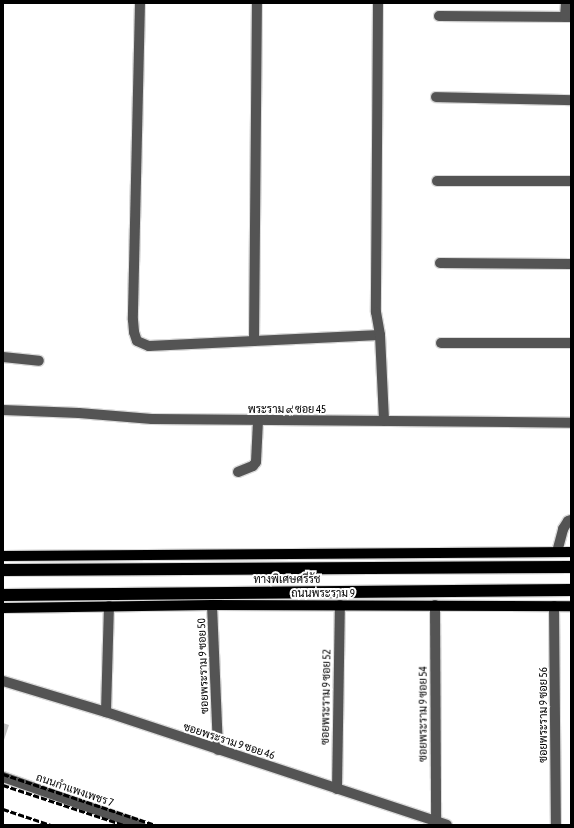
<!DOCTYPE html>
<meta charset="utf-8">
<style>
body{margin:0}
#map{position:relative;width:574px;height:828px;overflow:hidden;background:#fff;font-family:"Asap Condensed",Sarabun,sans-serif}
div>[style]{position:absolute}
.building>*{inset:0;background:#c4c4c4}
.roads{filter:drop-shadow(1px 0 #dbdbdb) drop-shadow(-1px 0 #dbdbdb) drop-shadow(0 1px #dbdbdb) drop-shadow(0 -1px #dbdbdb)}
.minor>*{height:10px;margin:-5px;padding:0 5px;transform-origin:5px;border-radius:5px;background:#545454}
.major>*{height:10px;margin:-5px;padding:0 5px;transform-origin:5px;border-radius:5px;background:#000}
.highway>*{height:12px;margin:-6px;padding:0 6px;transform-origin:6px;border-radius:6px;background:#000}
.rail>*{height:3px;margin-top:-1.5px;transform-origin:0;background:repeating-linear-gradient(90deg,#000 0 6px,transparent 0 8px)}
span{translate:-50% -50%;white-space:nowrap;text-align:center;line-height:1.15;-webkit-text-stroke:4px #fff;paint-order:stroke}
.street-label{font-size:11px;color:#000}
.frame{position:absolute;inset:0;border:4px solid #000;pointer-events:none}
</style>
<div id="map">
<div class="building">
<i style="clip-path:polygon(3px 723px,9px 725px,3px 743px)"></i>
</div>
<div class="roads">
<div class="minor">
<i style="left:140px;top:3px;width:317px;rotate:91.3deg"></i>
<i style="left:133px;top:320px;width:12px;rotate:85deg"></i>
<i style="left:134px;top:332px;width:9px;rotate:72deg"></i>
<i style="left:137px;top:341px;width:13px;rotate:23deg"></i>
<i style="left:149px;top:346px;width:231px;rotate:-2.7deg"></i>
<i style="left:378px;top:3px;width:309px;rotate:90.4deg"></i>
<i style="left:376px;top:312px;width:23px;rotate:80deg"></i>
<i style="left:380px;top:335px;width:86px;rotate:87.3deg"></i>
<i style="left:439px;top:16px;width:132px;rotate:0.4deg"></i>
<i style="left:565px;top:17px;width:14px;rotate:-86deg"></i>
<i style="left:436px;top:97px;width:135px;rotate:1.3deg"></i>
<i style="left:437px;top:181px;width:134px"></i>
<i style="left:440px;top:263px;width:131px;rotate:0.4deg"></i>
<i style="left:254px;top:341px;width:338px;rotate:-89.5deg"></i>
<i style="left:441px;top:343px;width:130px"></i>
<i style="left:3px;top:357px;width:36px;rotate:6deg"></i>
<i style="left:3px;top:410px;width:76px;rotate:2.3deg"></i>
<i style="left:79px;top:413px;width:73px;rotate:4.7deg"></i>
<i style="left:152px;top:419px;width:419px;rotate:0.5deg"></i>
<i style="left:238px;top:472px;width:16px;rotate:-22deg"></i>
<i style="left:253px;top:466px;width:5px;rotate:-53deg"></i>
<i style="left:256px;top:462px;width:41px;rotate:-87.2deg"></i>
<i style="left:557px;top:552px;width:24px;rotate:-75deg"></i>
<i style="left:563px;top:529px;width:9px;rotate:-58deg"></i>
<i style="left:568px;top:521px;width:3px;rotate:-18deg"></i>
<i style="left:212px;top:605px;width:145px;rotate:87.6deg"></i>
<i style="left:435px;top:605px;width:217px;rotate:89.7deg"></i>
<i style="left:554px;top:606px;width:219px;rotate:89.5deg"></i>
<i style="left:3px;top:681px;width:108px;rotate:16.8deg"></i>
<i style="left:106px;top:712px;width:359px;rotate:18.3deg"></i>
<i style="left:106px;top:712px;width:106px;rotate:-88.4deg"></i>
<i style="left:3px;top:777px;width:145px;rotate:19.3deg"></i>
<i style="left:337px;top:789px;width:184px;rotate:-89.1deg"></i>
</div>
<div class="major">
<i style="left:3px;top:556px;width:568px;rotate:-0.4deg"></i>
<i style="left:3px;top:608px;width:209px;rotate:-0.8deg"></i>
<i style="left:212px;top:605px;width:359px;rotate:0.2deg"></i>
</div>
<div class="highway">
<i style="left:3px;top:570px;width:568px;rotate:-0.3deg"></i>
<i style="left:3px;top:595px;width:568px;rotate:-0.5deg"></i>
</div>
</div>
<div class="rail">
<i style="left:3px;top:774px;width:160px;rotate:18.5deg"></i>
<i style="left:3px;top:785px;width:127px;rotate:18.3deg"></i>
<i style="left:3px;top:809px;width:51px;rotate:18.4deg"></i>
</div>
<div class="street-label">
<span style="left:287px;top:409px">พระราม ๙ ซอย 45</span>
<span style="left:287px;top:579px">ทางพิเศษศรีรัช</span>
<span style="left:323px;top:593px">ถนนพระราม 9</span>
<span style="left:203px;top:666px;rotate:-92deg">ซอยพระราม 9 ซอย 50</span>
<span style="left:326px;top:697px;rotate:-89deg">ซอยพระราม 9 ซอย 52</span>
<span style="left:423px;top:714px;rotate:-90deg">ซอยพระราม 9 ซอย 54</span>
<span style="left:543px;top:715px;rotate:-90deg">ซอยพระราม 9 ซอย 56</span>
<span style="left:229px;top:741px;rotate:18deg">ซอยพระราม 9 ซอย 46</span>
<span style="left:75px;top:790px;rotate:19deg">ถนนกำแพงเพชร 7</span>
</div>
<div class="frame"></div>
</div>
